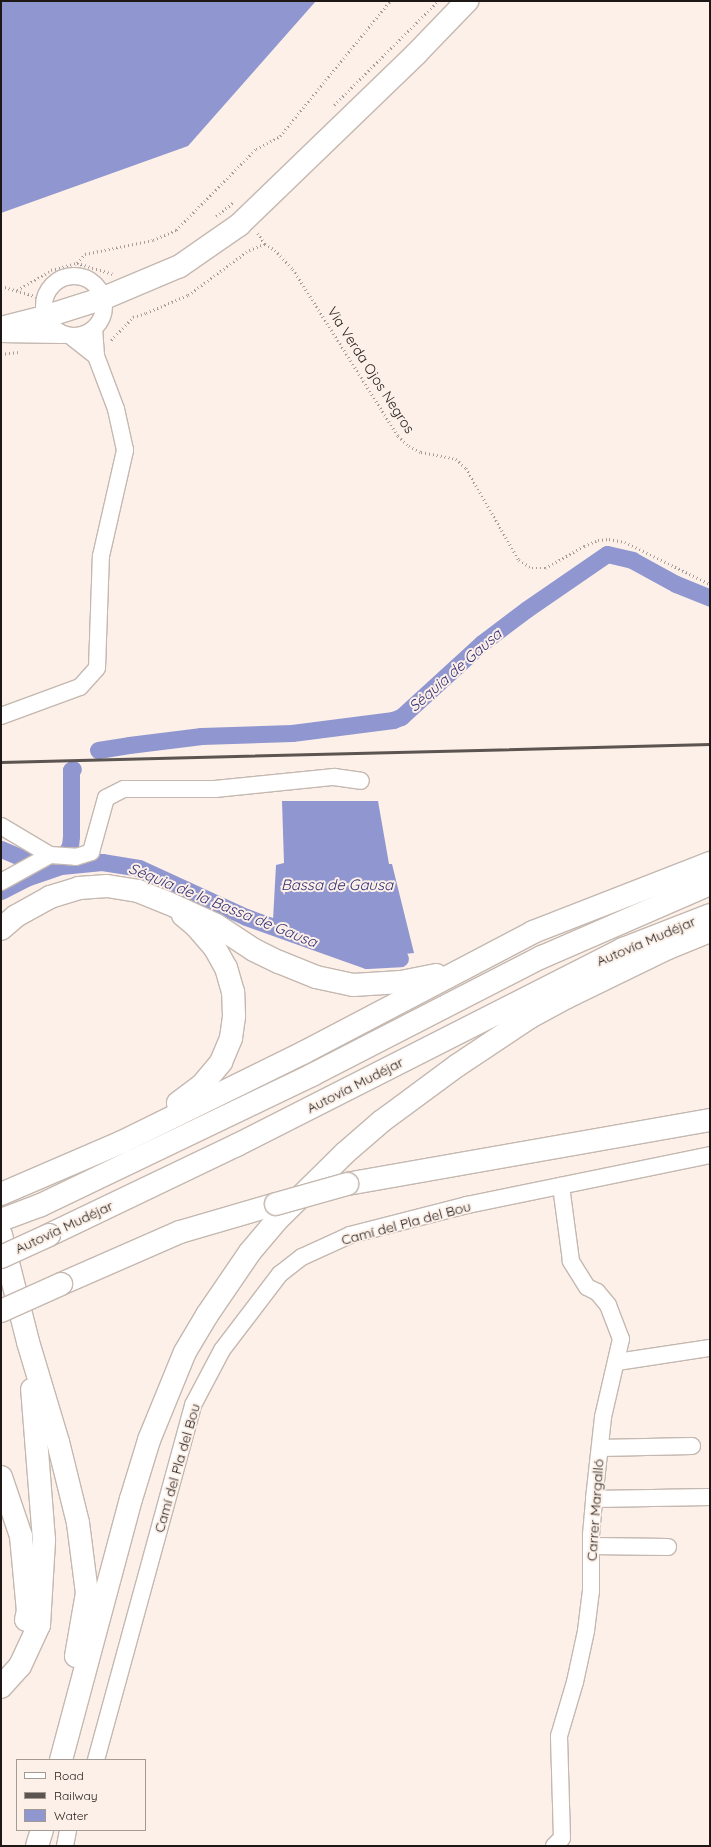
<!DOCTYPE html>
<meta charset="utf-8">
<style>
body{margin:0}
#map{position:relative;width:711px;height:1847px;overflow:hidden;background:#fcf0e8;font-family:Quicksand,sans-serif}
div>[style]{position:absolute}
.water>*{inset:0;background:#9096cf}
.canal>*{height:17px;margin:-8.5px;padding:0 8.5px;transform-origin:8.5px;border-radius:8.5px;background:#9096cf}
.path>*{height:2.5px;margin-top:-1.25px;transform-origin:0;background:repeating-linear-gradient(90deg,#a79d98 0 1px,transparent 0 4px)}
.roads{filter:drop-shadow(1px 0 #c4b8b0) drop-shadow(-1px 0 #c4b8b0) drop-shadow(0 1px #c4b8b0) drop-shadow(0 -1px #c4b8b0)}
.street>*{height:16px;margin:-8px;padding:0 8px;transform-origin:8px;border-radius:8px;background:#fff}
.street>.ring{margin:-8px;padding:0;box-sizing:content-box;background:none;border:16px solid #fff;border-radius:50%}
.secondary>*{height:22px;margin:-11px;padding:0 11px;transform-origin:11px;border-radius:11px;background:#fff}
.highway>*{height:22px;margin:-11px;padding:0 11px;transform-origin:11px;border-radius:11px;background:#fff}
.rail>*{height:3px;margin:-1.5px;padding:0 1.5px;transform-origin:1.5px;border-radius:1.5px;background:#5b5450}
.bridges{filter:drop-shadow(1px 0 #c4b8b0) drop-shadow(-1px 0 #c4b8b0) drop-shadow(0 1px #c4b8b0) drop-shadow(0 -1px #c4b8b0)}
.secondary-bridge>*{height:22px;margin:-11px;padding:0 11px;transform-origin:11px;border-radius:11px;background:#fff}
.highway-bridge>*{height:22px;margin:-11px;padding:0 11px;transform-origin:11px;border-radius:11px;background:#fff}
span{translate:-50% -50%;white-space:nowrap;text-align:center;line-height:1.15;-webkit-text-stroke:4px #fcf0e8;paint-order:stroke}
.street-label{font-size:14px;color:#1d1816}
.water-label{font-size:15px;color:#323176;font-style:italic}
.frame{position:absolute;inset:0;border:2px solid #1d1816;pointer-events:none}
.legend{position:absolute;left:16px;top:1759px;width:130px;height:72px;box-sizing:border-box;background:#fcf0e8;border:1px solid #a39a94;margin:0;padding:5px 7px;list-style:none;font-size:12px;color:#1d1816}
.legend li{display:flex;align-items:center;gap:8px;height:20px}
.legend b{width:20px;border:1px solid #a39a94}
</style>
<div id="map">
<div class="water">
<i style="clip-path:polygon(1px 1px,316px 1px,188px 146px,1px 213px)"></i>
<i style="clip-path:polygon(282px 801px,378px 801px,389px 864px,392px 864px,414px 953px,366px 958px,273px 920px,276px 865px,284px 863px)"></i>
</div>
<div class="canal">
<i style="left:98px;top:750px;width:31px;rotate:-9deg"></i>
<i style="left:129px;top:745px;width:73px;rotate:-7.1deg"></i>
<i style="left:201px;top:736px;width:91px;rotate:-1.9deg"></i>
<i style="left:292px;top:733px;width:102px;rotate:-7.3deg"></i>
<i style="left:393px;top:720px;width:9px;rotate:-21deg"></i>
<i style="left:401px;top:717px;width:110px;rotate:-42.4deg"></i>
<i style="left:482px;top:643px;width:56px;rotate:-37.1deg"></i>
<i style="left:527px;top:609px;width:97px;rotate:-34.5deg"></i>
<i style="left:607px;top:554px;width:26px;rotate:13deg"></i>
<i style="left:632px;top:560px;width:50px;rotate:28.6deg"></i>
<i style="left:676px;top:584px;width:37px;rotate:22deg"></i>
<i style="left:1px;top:849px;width:25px;rotate:23deg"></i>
<i style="left:66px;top:852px;width:7px;rotate:-56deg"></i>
<i style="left:70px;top:846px;width:10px;rotate:-84deg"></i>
<i style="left:71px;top:836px;width:66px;rotate:-90deg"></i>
<i style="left:71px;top:770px;width:2px;rotate:-27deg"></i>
<i style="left:1px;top:891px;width:28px;rotate:-27deg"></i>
<i style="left:26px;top:878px;width:37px;rotate:-19deg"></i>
<i style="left:61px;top:866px;width:41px;rotate:-5.6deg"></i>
<i style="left:102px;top:862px;width:37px;rotate:9deg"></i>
<i style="left:139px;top:868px;width:118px;rotate:24.6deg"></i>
<i style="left:246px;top:917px;width:128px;rotate:19.6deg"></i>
<i style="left:367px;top:960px;width:33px;rotate:-3deg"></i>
</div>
<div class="path">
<i style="left:334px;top:105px;width:147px;rotate:-45deg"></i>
<i style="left:216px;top:216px;width:23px;rotate:-38deg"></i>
<i style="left:258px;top:233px;width:13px;rotate:58deg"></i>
<i style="left:77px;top:263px;width:37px;rotate:17deg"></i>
<i style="left:1px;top:286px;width:42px;rotate:16.7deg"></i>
<i style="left:17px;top:290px;width:39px;rotate:-30deg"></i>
<i style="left:51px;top:270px;width:27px;rotate:-15deg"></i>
<i style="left:77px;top:263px;width:12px;rotate:-48deg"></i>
<i style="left:85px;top:254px;width:69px;rotate:-11.6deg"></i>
<i style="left:153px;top:240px;width:25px;rotate:-23deg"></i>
<i style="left:176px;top:230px;width:114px;rotate:-45.4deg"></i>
<i style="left:256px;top:149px;width:27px;rotate:-28deg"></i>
<i style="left:280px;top:136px;width:174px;rotate:-50.8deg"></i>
<i style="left:111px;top:340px;width:32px;rotate:-46deg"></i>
<i style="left:133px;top:317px;width:14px;rotate:-17deg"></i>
<i style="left:146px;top:313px;width:46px;rotate:-23.2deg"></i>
<i style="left:188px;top:295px;width:76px;rotate:-36.4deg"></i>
<i style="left:249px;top:250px;width:17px;rotate:-21deg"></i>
<i style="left:265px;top:244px;width:12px;rotate:31deg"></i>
<i style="left:275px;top:250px;width:26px;rotate:47deg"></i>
<i style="left:293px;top:269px;width:197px;rotate:57.8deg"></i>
<i style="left:398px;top:436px;width:15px;rotate:42deg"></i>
<i style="left:409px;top:446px;width:13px;rotate:27deg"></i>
<i style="left:421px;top:452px;width:36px;rotate:11deg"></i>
<i style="left:456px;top:459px;width:13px;rotate:42deg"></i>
<i style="left:466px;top:468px;width:106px;rotate:60.1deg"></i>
<i style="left:519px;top:560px;width:15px;rotate:32deg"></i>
<i style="left:532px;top:568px;width:13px"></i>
<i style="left:545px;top:568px;width:45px;rotate:-29.4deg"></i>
<i style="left:584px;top:546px;width:15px;rotate:-23deg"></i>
<i style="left:598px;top:540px;width:11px;rotate:-5deg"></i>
<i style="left:609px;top:539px;width:16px;rotate:11deg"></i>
<i style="left:625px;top:542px;width:95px;rotate:26.3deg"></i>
<i style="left:1px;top:354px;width:17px;rotate:-7deg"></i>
</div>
<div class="roads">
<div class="street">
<i class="ring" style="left:44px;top:276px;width:44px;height:44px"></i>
<i style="left:1px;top:334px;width:61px;rotate:0.9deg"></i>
<i style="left:73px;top:338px;width:29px;rotate:38deg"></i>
<i style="left:96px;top:356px;width:26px;rotate:-94deg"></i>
<i style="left:1px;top:716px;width:84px;rotate:-20.2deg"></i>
<i style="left:80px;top:687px;width:25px;rotate:-48deg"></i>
<i style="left:97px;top:668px;width:112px;rotate:-88deg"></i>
<i style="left:101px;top:556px;width:109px;rotate:-77.2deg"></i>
<i style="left:125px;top:450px;width:42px;rotate:-102.4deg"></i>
<i style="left:116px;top:409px;width:57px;rotate:-110.7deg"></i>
<i style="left:1px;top:826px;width:57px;rotate:30.6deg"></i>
<i style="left:1px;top:882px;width:56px;rotate:-28.9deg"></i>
<i style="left:50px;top:855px;width:26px;rotate:4deg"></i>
<i style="left:76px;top:857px;width:16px;rotate:-18deg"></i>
<i style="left:91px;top:852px;width:56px;rotate:-74.5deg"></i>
<i style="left:106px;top:798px;width:20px;rotate:-27deg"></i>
<i style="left:124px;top:789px;width:91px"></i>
<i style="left:215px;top:789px;width:120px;rotate:-5.8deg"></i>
<i style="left:334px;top:777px;width:27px;rotate:8deg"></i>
<i style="left:617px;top:1362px;width:94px;rotate:-8.6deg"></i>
<i style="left:600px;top:1448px;width:92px;rotate:-1.2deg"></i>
<i style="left:594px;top:1499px;width:116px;rotate:-1deg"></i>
<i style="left:591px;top:1546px;width:77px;rotate:0.7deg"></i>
<i style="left:96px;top:1760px;width:368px;rotate:-74.7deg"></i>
<i style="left:193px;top:1405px;width:62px;rotate:-62.2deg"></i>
<i style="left:222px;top:1350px;width:96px;rotate:-52.7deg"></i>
<i style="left:280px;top:1274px;width:28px;rotate:-38deg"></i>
<i style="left:302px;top:1257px;width:53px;rotate:-24.6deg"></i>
<i style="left:350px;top:1235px;width:121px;rotate:-14.4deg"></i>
<i style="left:467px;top:1205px;width:248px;rotate:-11.6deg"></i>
<i style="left:65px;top:1846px;width:16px;rotate:-79deg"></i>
<i style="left:554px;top:1846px;width:11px;rotate:-45deg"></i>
<i style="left:562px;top:1838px;width:102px;rotate:-91.7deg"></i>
<i style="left:559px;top:1736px;width:56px;rotate:-73.5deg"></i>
<i style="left:575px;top:1682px;width:52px;rotate:-77.8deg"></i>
<i style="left:586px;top:1631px;width:39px;rotate:-83deg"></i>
<i style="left:591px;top:1592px;width:57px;rotate:-90deg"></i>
<i style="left:591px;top:1535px;width:36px;rotate:-85deg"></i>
<i style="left:594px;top:1499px;width:82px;rotate:-83.7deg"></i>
<i style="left:603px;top:1417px;width:80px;rotate:-77deg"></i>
<i style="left:621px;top:1339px;width:36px;rotate:-111deg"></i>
<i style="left:608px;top:1305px;width:17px;rotate:-130deg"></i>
<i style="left:597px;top:1292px;width:11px;rotate:-153deg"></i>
<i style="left:587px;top:1287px;width:31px;rotate:-122deg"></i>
<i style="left:571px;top:1261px;width:76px;rotate:-97.6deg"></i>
</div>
<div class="secondary">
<i style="left:1px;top:328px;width:44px;rotate:-14.3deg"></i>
<i style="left:44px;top:317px;width:63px;rotate:-17.6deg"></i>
<i style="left:104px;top:298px;width:82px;rotate:-22.8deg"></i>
<i style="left:180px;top:266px;width:72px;rotate:-34.8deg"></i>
<i style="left:239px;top:225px;width:246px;rotate:-44deg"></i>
<i style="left:416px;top:54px;width:74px;rotate:-46.1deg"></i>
<i style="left:347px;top:1184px;width:369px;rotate:-10deg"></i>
<i style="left:61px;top:1284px;width:130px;rotate:-23.6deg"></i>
<i style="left:180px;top:1232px;width:100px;rotate:-16.3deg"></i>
</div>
<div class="highway">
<i style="left:1px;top:929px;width:20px;rotate:-41deg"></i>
<i style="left:16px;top:916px;width:39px;rotate:-29deg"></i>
<i style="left:50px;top:897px;width:30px;rotate:-17deg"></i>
<i style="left:79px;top:888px;width:28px;rotate:-4deg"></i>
<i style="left:107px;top:886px;width:31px;rotate:9deg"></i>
<i style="left:138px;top:891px;width:32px;rotate:22deg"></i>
<i style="left:168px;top:903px;width:53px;rotate:24.6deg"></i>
<i style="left:216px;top:925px;width:45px;rotate:33.3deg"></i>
<i style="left:254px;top:950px;width:28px;rotate:26deg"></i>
<i style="left:279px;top:962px;width:40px;rotate:22deg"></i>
<i style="left:316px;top:977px;width:38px;rotate:12deg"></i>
<i style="left:353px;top:985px;width:48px;rotate:-3.6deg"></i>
<i style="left:401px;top:982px;width:36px;rotate:-11deg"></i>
<i style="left:178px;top:1103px;width:30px;rotate:-37deg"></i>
<i style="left:202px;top:1085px;width:30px;rotate:-50deg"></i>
<i style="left:221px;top:1062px;width:26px;rotate:-67deg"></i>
<i style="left:231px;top:1038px;width:22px;rotate:-82deg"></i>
<i style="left:234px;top:1016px;width:24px;rotate:-92deg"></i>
<i style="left:233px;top:992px;width:25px;rotate:-106deg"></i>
<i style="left:226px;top:968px;width:23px;rotate:-119deg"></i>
<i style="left:215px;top:948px;width:29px;rotate:-131deg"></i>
<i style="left:196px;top:926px;width:17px;rotate:-140deg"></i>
<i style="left:1px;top:1194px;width:132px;rotate:-23.3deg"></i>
<i style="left:122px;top:1142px;width:202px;rotate:-26.2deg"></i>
<i style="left:303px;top:1053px;width:260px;rotate:-27.7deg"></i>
<i style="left:533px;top:932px;width:190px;rotate:-21.3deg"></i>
<i style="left:1px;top:1220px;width:43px;rotate:-20.6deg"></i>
<i style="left:41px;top:1205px;width:301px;rotate:-25.6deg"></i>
<i style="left:312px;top:1075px;width:259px;rotate:-27.2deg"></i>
<i style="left:542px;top:957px;width:183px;rotate:-23.5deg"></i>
<i style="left:1px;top:1235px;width:110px;rotate:75.8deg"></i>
<i style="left:28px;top:1342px;width:104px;rotate:73.3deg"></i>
<i style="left:58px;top:1442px;width:83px;rotate:76.1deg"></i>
<i style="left:78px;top:1523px;width:71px;rotate:82.7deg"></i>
<i style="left:87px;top:1593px;width:64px;rotate:99.9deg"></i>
<i style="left:49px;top:1235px;width:208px;rotate:-25.6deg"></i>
<i style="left:237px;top:1145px;width:433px;rotate:-26.9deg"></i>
<i style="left:623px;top:949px;width:93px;rotate:-21.3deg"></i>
<i style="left:1px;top:1477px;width:62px;rotate:71.3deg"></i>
<i style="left:21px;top:1536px;width:75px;rotate:84.7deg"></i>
<i style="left:28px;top:1611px;width:9px;rotate:103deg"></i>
<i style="left:1px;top:1687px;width:28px;rotate:-48deg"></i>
<i style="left:20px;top:1666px;width:45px;rotate:-65.1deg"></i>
<i style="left:39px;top:1625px;width:85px;rotate:-86.6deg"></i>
<i style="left:44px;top:1540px;width:151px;rotate:-94.5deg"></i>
<i style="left:61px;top:1760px;width:270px;rotate:-75deg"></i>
<i style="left:131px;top:1499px;width:62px;rotate:-73deg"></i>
<i style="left:149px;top:1440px;width:95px;rotate:-67.8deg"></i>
<i style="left:185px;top:1352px;width:43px;rotate:-59.3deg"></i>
<i style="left:207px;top:1315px;width:76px;rotate:-55.7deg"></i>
<i style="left:250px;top:1252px;width:42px;rotate:-49.8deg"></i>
<i style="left:277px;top:1220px;width:95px;rotate:-44.6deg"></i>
<i style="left:345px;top:1153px;width:49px;rotate:-40.9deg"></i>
<i style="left:382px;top:1121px;width:94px;rotate:-36.4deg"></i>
<i style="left:458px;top:1065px;width:87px;rotate:-33.7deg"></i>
<i style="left:530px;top:1017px;width:42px;rotate:-28.4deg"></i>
<i style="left:567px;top:997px;width:112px;rotate:-25.9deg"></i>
<i style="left:668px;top:948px;width:45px;rotate:-22deg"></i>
<i style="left:37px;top:1846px;width:17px;rotate:-73deg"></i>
</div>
</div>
<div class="rail">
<i style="left:1px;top:762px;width:709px;rotate:-1.45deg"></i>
</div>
<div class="bridges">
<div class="secondary-bridge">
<i style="left:276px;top:1204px;width:74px;rotate:-15.7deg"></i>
<i style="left:1px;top:1311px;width:66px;rotate:-24.2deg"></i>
</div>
<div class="highway-bridge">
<i style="left:1px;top:1257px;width:53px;rotate:-24.6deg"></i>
</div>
</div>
<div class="street-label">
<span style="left:371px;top:370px;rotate:57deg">Via Verda Ojos Negros</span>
<span style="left:646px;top:941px;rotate:-23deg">Autovía Mudéjar</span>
<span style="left:355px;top:1085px;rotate:-27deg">Autovía Mudéjar</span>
<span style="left:406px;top:1223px;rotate:-15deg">Camí del Pla del Bou</span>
<span style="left:64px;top:1227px;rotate:-25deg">Autovía Mudéjar</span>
<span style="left:177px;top:1468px;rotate:-74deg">Camí del Pla del Bou</span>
<span style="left:595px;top:1510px;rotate:-86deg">Carrer Margalló</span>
</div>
<div class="water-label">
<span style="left:455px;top:670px;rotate:-41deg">Séquia de Gausa</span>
<span style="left:337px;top:885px">Bassa de Gausa</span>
<span style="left:223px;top:905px;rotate:22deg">Séquia de la Bassa de Gausa</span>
</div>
<div class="frame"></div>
<ul class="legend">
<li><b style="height:5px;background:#fff"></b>Road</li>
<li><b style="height:5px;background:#5b5450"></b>Railway</li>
<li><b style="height:11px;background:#9096cf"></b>Water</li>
</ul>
</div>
